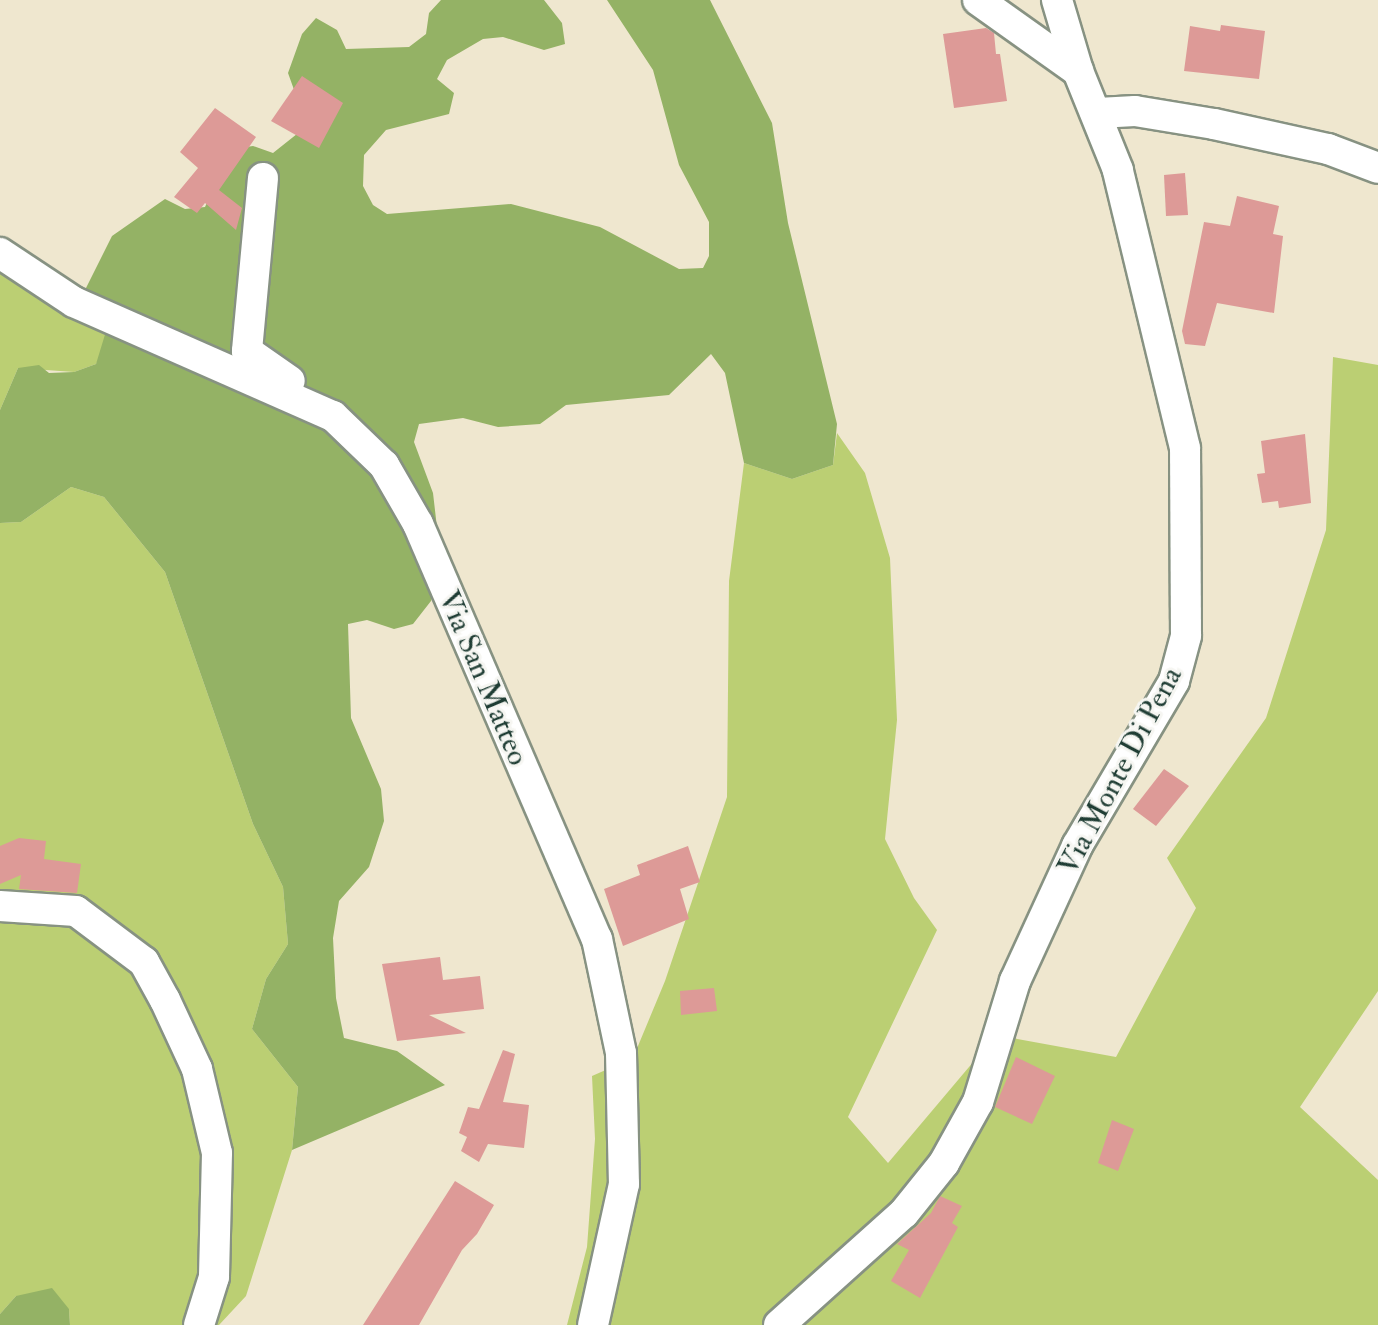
<!DOCTYPE html>
<style>
body{margin:0}
#map{position:relative;width:1378px;height:1325px;overflow:hidden;background:#efe7cf;font-family:"IM FELL Double Pica",serif}
div>[style]{position:absolute}
.green>*{inset:0;background:#bbcf73}
.forest>*{inset:0;background:#94b265}
.building>*{inset:0;background:#dd9a97}
.roads{filter:drop-shadow(2px 0 #879282) drop-shadow(-2px 0 #879282) drop-shadow(0 2px #879282) drop-shadow(0 -2px #879282)}
.minor>*{height:30px;margin:-15px;padding:0 15px;transform-origin:15px;border-radius:15px;background:#fff}
span{translate:-50% -50%;white-space:nowrap;text-align:center;line-height:1.15;-webkit-text-stroke:6px #f6f6f2;paint-order:stroke}
.street-label{font-size:30px;color:#1f3d34}
</style>
<div id="map">
<div class="green">
<i style="clip-path:polygon(0 240px,120px 319px,96px 364px,74px 372px,18px 368px,0 410px)"></i>
<i style="clip-path:polygon(1333px 357px,1378px 365px,1378px 991px,1300px 1107px,1378px 1180px,1378px 1325px,567px 1325px,587px 1247px,595px 1139px,592px 1076px,633px 1058px,665px 981px,727px 797px,729px 581px,744px 463px,792px 479px,833px 465px,837px 433px,865px 473px,890px 558px,897px 720px,885px 839px,914px 898px,937px 930px,848px 1117px,888px 1163px,996px 1035px,1116px 1057px,1196px 908px,1167px 858px,1266px 718px,1326px 530px)"></i>
<i style="clip-path:polygon(71px 487px,104px 497px,165px 572px,253px 824px,283px 887px,288px 944px,266px 979px,252px 1029px,298px 1087px,292px 1150px,246px 1296px,219px 1325px,70px 1325px,69px 1309px,16px 1296px,0 1314px,0 523px,21px 522px)"></i>
</div>
<div class="forest">
<i style="clip-path:polygon(441px 0,544px 0,562px 23px,565px 44px,544px 50px,503px 37px,483px 39px,447px 60px,437px 79px,454px 93px,449px 114px,386px 130px,364px 155px,363px 186px,373px 205px,387px 214px,511px 204px,600px 227px,679px 269px,703px 268px,709px 256px,709px 222px,679px 165px,653px 70px,607px 0,710px 0,772px 123px,788px 223px,837px 424px,833px 465px,792px 479px,744px 463px,725px 373px,711px 354px,669px 395px,566px 405px,540px 424px,498px 427px,463px 418px,419px 424px,414px 442px,433px 493px,441px 562px,431px 601px,413px 624px,394px 629px,367px 620px,348px 624px,351px 718px,381px 789px,384px 821px,369px 867px,339px 901px,333px 938px,336px 998px,344px 1038px,397px 1051px,445px 1085px,292px 1150px,298px 1087px,252px 1029px,266px 979px,288px 944px,283px 887px,253px 824px,165px 572px,104px 497px,71px 487px,21px 522px,0 523px,0 410px,18px 368px,39px 365px,49px 373px,74px 372px,96px 364px,107px 328px,83px 294px,112px 236px,165px 199px,185px 209px,205px 207px,232px 149px,253px 146px,273px 153px,307px 126px,288px 73px,302px 34px,316px 18px,337px 30px,346px 49px,409px 47px,426px 34px,429px 13px)"></i>
<i style="clip-path:polygon(52px 1288px,69px 1309px,70px 1325px,0 1325px,0 1314px,16px 1296px)"></i>
</div>
<div class="building">
<i style="clip-path:polygon(1221px 25px,1265px 31px,1259px 79px,1184px 71px,1190px 26px,1220px 31px)"></i>
<i style="clip-path:polygon(986px 28px,994px 33px,996px 54px,1000px 54px,1007px 101px,954px 108px,943px 34px)"></i>
<i style="clip-path:polygon(302px 76px,343px 103px,319px 148px,271px 121px)"></i>
<i style="clip-path:polygon(215px 108px,256px 137px,219px 190px,242px 208px,236px 230px,205px 203px,197px 213px,174px 197px,198px 168px,180px 152px)"></i>
<i style="clip-path:polygon(1185px 173px,1188px 215px,1166px 216px,1164px 175px)"></i>
<i style="clip-path:polygon(1237px 196px,1279px 206px,1273px 234px,1283px 236px,1274px 313px,1217px 303px,1205px 346px,1185px 344px,1182px 331px,1204px 222px,1230px 226px)"></i>
<i style="clip-path:polygon(1305px 434px,1311px 503px,1279px 508px,1278px 501px,1262px 503px,1257px 474px,1265px 473px,1261px 441px)"></i>
<i style="clip-path:polygon(1164px 769px,1189px 786px,1156px 826px,1133px 809px)"></i>
<i style="clip-path:polygon(19px 838px,46px 841px,44px 859px,81px 864px,77px 893px,19px 889px,21px 875px,0 884px,0 846px)"></i>
<i style="clip-path:polygon(688px 846px,700px 882px,680px 889px,689px 919px,623px 946px,604px 889px,640px 875px,637px 865px)"></i>
<i style="clip-path:polygon(440px 957px,443px 980px,480px 976px,484px 1009px,429px 1015px,466px 1033px,397px 1041px,382px 964px)"></i>
<i style="clip-path:polygon(714px 988px,717px 1011px,681px 1015px,680px 991px)"></i>
<i style="clip-path:polygon(503px 1050px,515px 1054px,503px 1102px,529px 1105px,524px 1148px,488px 1144px,479px 1162px,461px 1151px,467px 1137px,459px 1133px,468px 1107px,479px 1109px)"></i>
<i style="clip-path:polygon(1016px 1057px,1055px 1076px,1032px 1124px,995px 1107px)"></i>
<i style="clip-path:polygon(1112px 1120px,1134px 1129px,1118px 1171px,1098px 1163px)"></i>
<i style="clip-path:polygon(455px 1181px,494px 1205px,477px 1234px,462px 1250px,419px 1325px,363px 1325px)"></i>
<i style="clip-path:polygon(940px 1196px,962px 1206px,952px 1223px,958px 1227px,920px 1298px,891px 1281px,909px 1250px,897px 1244px,931px 1213px)"></i>
</div>
<div class="roads">
<div class="minor">
<i style="left:978px;top:0;width:123px;rotate:35.4deg"></i>
<i style="left:1098px;top:113px;width:37px;rotate:-3deg"></i>
<i style="left:1135px;top:111px;width:80px;rotate:9.3deg"></i>
<i style="left:1214px;top:124px;width:117px;rotate:12.4deg"></i>
<i style="left:1328px;top:149px;width:53px;rotate:20.8deg"></i>
<i style="left:263px;top:178px;width:174px;rotate:95.3deg"></i>
<i style="left:247px;top:351px;width:52px;rotate:34.9deg"></i>
<i style="left:0;top:253px;width:89px;rotate:33.5deg"></i>
<i style="left:74px;top:302px;width:283px;rotate:23.8deg"></i>
<i style="left:333px;top:416px;width:71px;rotate:43.9deg"></i>
<i style="left:384px;top:465px;width:68px;rotate:60deg"></i>
<i style="left:418px;top:524px;width:452px;rotate:66.7deg"></i>
<i style="left:597px;top:939px;width:116px;rotate:78.1deg"></i>
<i style="left:621px;top:1053px;width:131px;rotate:88.7deg"></i>
<i style="left:624px;top:1184px;width:144px;rotate:102.4deg"></i>
<i style="left:0;top:906px;width:76px;rotate:3.8deg"></i>
<i style="left:76px;top:911px;width:85px;rotate:36.9deg"></i>
<i style="left:144px;top:962px;width:43px;rotate:61.1deg"></i>
<i style="left:165px;top:1000px;width:76px;rotate:65.1deg"></i>
<i style="left:197px;top:1069px;width:86px;rotate:76.6deg"></i>
<i style="left:217px;top:1153px;width:124px;rotate:91.4deg"></i>
<i style="left:214px;top:1277px;width:50px;rotate:107.4deg"></i>
<i style="left:779px;top:1325px;width:168px;rotate:-41.9deg"></i>
<i style="left:904px;top:1213px;width:64px;rotate:-51.3deg"></i>
<i style="left:944px;top:1163px;width:70px;rotate:-60.9deg"></i>
<i style="left:978px;top:1102px;width:127px;rotate:-73deg"></i>
<i style="left:1015px;top:981px;width:149px;rotate:-65.3deg"></i>
<i style="left:1077px;top:846px;width:191px;rotate:-59.5deg"></i>
<i style="left:1174px;top:681px;width:47px;rotate:-75.1deg"></i>
<i style="left:1186px;top:636px;width:188px;rotate:-90.3deg"></i>
<i style="left:1185px;top:448px;width:286px;rotate:-103.6deg"></i>
<i style="left:1118px;top:170px;width:107px;rotate:-112deg"></i>
<i style="left:1078px;top:71px;width:74px;rotate:-106.5deg"></i>
</div>
</div>
<div class="street-label">
<span style="left:483px;top:678px;rotate:67deg">Via San Matteo</span>
<span style="left:1120px;top:771px;rotate:-62deg">Via Monte Di Pena</span>
</div>
</div>
